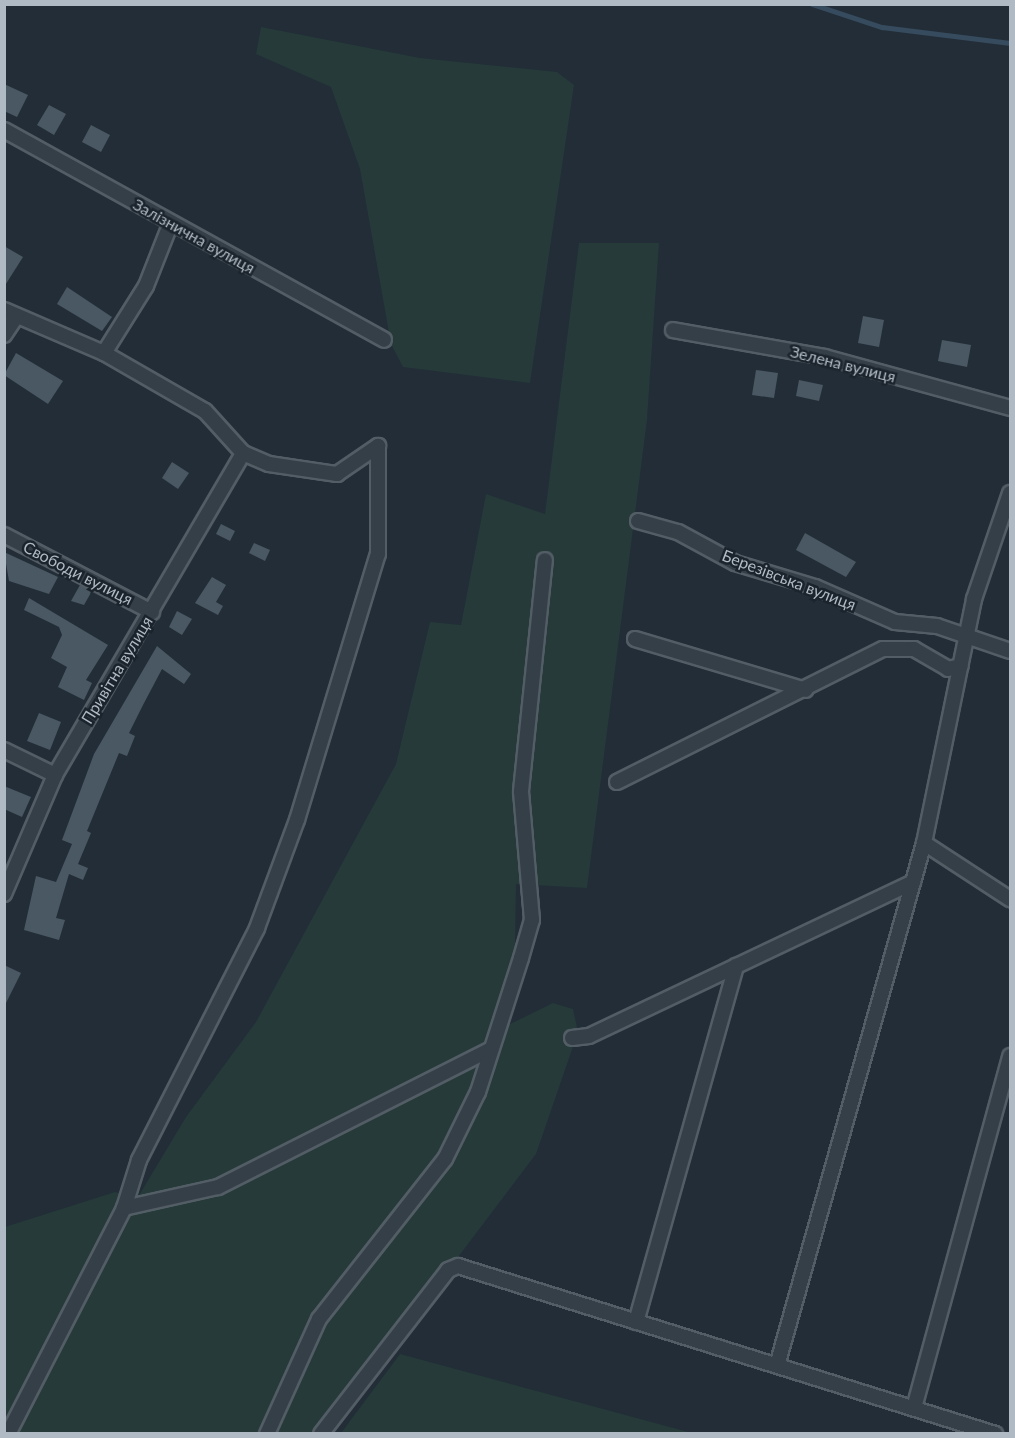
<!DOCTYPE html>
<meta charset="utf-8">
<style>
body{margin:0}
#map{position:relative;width:1015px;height:1438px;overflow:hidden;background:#222d37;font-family:Lato,sans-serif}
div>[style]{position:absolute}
.green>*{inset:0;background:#253a39}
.stream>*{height:4.5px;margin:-2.25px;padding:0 2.25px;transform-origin:2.25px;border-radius:2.25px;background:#364b5d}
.building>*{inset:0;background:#4a5863}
.roads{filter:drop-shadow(2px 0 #535d65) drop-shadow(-2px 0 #535d65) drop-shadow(0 2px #535d65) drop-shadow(0 -2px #535d65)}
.street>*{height:14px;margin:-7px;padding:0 7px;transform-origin:7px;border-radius:7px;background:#353f48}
span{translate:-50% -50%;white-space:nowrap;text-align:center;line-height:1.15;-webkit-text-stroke:5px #1b242c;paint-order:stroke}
.street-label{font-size:16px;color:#b0bac4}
.frame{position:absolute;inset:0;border:6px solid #b0bac4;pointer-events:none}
</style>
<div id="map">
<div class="green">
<i style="clip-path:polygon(261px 27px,420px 58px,557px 72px,574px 85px,530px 383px,403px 367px,391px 344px,360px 169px,331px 87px,256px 54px)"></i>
<i style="clip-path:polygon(579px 243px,659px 243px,647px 420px,587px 888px,516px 884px,515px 948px,496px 1031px,553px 1003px,573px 1009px,578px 1032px,536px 1154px,325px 1433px,5px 1434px,5px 1227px,115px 1192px,138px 1197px,186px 1117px,256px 1022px,396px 764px,430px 622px,461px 625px,486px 494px,545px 514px)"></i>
<i style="clip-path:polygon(400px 1354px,692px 1433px,341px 1433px)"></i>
</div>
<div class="stream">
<i style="left:812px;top:4px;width:74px;rotate:18.2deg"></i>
<i style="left:882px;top:27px;width:129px;rotate:7.1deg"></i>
</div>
<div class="building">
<i style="clip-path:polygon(4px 84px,28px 95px,17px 117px,4px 111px)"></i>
<i style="clip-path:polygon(49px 105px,66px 114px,54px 135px,37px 125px)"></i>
<i style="clip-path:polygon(91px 125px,110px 135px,101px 152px,82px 142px)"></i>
<i style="clip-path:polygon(4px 246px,23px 257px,4px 287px)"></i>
<i style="clip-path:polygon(67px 287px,112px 317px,102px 331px,57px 304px)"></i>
<i style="clip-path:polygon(863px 316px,884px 320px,879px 347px,858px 343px)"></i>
<i style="clip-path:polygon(942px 340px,971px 345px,967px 367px,938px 361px)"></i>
<i style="clip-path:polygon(16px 353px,63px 381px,48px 404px,4px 375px)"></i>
<i style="clip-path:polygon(756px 370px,778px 373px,774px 398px,752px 395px)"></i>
<i style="clip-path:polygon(799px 380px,823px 385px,819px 401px,796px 396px)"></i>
<i style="clip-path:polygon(172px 462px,189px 473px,178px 489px,162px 478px)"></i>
<i style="clip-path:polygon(221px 524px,235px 531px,230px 541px,216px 534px)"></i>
<i style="clip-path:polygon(805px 533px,856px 562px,846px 577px,796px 550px)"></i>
<i style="clip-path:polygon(254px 543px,270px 550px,265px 561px,249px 553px)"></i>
<i style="clip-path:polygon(4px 552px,58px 577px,49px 594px,9px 581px)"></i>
<i style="clip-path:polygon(212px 577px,226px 585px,216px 602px,223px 606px,218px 615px,195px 603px)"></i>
<i style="clip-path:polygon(80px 585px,92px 591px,84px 605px,71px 601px)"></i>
<i style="clip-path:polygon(29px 598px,108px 645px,86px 680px,92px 683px,84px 700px,58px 687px,67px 667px,51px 658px,62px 635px,59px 627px,24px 610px)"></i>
<i style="clip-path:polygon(177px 611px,192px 619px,182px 635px,169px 627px)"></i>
<i style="clip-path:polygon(157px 646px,191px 674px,184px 684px,162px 669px,143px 705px,129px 733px,135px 736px,127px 756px,119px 753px,87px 831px,91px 833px,78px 864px,88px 868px,83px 880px,69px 874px,56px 918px,65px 920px,59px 940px,24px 930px,36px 876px,56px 882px,72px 844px,62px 840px,94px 754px)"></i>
<i style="clip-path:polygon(39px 713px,61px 722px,50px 750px,27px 741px)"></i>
<i style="clip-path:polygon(4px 786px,31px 797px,22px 817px,4px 809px)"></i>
<i style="clip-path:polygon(4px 965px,21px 973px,4px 1007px)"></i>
</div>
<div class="roads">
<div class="street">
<i style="left:4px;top:130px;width:434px;rotate:28.9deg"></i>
<i style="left:4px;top:310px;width:109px;rotate:23.3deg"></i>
<i style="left:104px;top:353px;width:116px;rotate:29.9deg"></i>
<i style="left:205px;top:411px;width:57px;rotate:47.9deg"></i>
<i style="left:243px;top:453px;width:28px;rotate:23deg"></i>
<i style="left:269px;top:464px;width:69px;rotate:8.4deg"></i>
<i style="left:337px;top:474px;width:50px;rotate:-34.3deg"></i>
<i style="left:673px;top:330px;width:154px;rotate:10.1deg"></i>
<i style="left:825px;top:357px;width:192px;rotate:15.4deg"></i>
<i style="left:4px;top:335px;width:23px;rotate:-56deg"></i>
<i style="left:104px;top:353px;width:79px;rotate:-57.9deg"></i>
<i style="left:146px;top:286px;width:66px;rotate:-68.5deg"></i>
<i style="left:638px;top:521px;width:41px;rotate:15.4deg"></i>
<i style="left:678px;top:532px;width:65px;rotate:28.5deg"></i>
<i style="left:735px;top:563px;width:84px;rotate:16.7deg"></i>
<i style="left:815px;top:587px;width:87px;rotate:23.6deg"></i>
<i style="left:895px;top:622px;width:42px;rotate:5.4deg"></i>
<i style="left:937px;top:626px;width:77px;rotate:18.9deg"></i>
<i style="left:4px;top:535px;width:167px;rotate:27.5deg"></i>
<i style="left:635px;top:639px;width:178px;rotate:16.6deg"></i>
<i style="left:4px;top:750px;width:57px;rotate:26.1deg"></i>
<i style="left:617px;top:782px;width:297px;rotate:-26.6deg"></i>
<i style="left:883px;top:649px;width:31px"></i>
<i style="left:914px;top:649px;width:39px;rotate:30deg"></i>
<i style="left:948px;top:669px;width:13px;rotate:-13deg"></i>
<i style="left:924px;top:843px;width:103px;rotate:33.1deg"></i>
<i style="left:4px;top:894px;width:129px;rotate:-66.8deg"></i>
<i style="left:55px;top:775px;width:373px;rotate:-59.7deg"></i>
<i style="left:572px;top:1038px;width:17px;rotate:-7deg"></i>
<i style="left:589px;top:1036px;width:359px;rotate:-25.4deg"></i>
<i style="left:124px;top:1208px;width:96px;rotate:-12.6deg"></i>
<i style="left:218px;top:1187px;width:306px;rotate:-26.8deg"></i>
<i style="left:636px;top:1322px;width:370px;rotate:-74.3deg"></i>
<i style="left:778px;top:1362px;width:539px;rotate:-74.29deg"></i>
<i style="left:924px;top:843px;width:249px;rotate:-78.4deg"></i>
<i style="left:974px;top:599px;width:112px;rotate:-71.2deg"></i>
<i style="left:914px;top:1408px;width:365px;rotate:-74.7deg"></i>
<i style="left:8px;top:1434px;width:254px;rotate:-62.8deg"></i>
<i style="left:124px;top:1208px;width:50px;rotate:-72.6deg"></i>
<i style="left:139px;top:1160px;width:260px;rotate:-63deg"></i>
<i style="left:257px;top:928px;width:115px;rotate:-69.7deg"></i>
<i style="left:297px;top:820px;width:278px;rotate:-73.1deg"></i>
<i style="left:378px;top:554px;width:108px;rotate:-90deg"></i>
<i style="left:267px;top:1434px;width:126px;rotate:-65.7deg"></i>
<i style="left:319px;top:1319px;width:204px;rotate:-51.8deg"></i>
<i style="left:445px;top:1159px;width:75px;rotate:-63.8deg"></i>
<i style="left:478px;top:1092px;width:141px;rotate:-72.2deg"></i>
<i style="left:521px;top:958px;width:40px;rotate:-74deg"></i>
<i style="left:532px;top:920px;width:129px;rotate:-94.9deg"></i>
<i style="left:521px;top:791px;width:232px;rotate:-84.1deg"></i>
<i style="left:321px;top:1434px;width:207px;rotate:-52.2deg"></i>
<i style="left:448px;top:1270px;width:11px;rotate:-22deg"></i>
<i style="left:458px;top:1266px;width:563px;rotate:17.37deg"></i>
</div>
</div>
<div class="street-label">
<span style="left:194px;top:236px;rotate:29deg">Залізнична вулиця</span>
<span style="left:843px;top:364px;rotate:14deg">Зелена вулиця</span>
<span style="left:78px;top:573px;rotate:27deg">Свободи вулиця</span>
<span style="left:789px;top:580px;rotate:21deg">Березівська вулиця</span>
<span style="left:117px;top:670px;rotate:-59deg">Привітна вулиця</span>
</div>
<div class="frame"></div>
</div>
